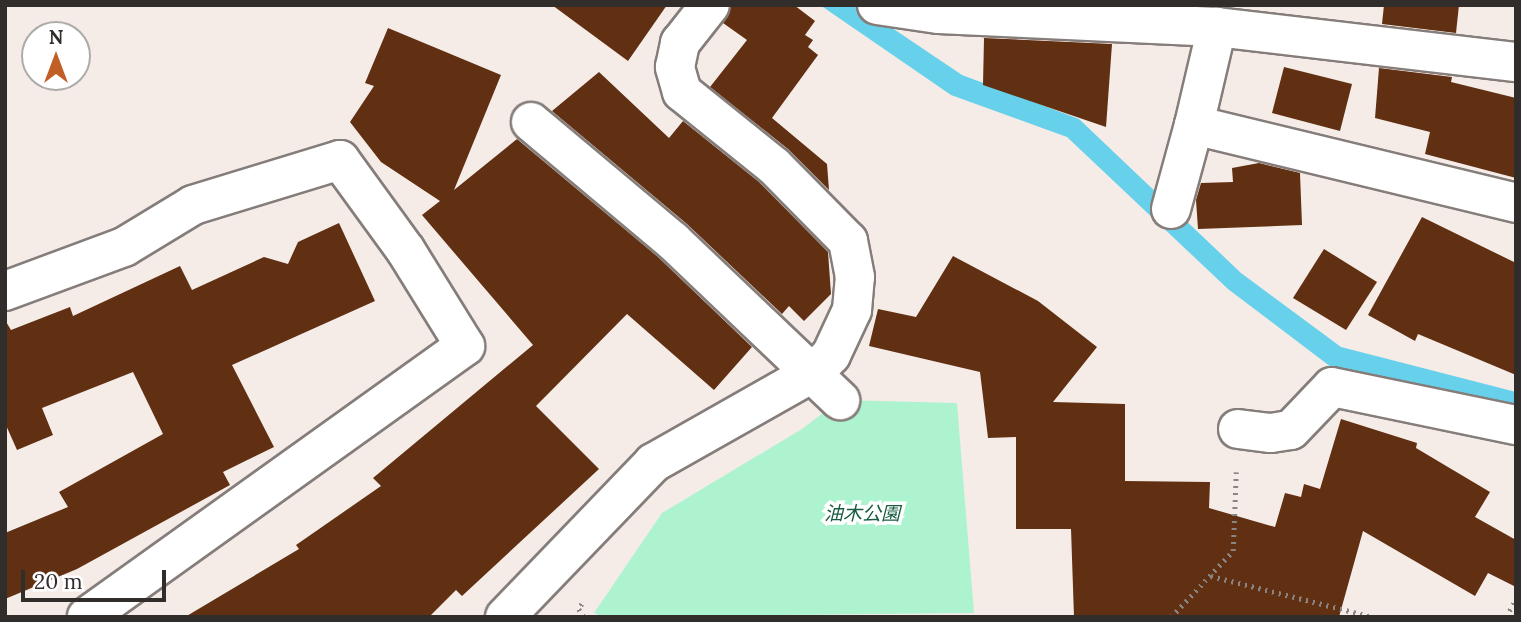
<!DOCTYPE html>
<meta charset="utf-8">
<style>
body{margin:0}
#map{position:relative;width:1521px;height:622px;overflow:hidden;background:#f5ece8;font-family:Lora,"Noto Sans JP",serif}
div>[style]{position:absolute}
.green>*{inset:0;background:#adf3d0}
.water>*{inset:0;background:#67d0eb}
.building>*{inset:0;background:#612f12}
.path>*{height:4.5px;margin-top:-2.25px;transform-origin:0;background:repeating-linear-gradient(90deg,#8a8582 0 2px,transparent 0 7px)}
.roads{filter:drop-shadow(2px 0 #857d7a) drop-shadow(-2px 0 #857d7a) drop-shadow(0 2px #857d7a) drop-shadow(0 -2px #857d7a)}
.minor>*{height:38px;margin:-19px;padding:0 19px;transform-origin:19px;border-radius:19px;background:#fff}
span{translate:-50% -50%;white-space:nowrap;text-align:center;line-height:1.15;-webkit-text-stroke:7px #fff;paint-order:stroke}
.park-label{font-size:19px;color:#195d42;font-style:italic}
.frame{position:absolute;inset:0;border:7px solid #302d2b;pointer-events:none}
.north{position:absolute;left:21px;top:21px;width:70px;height:70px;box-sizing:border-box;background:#fff;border:2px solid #acabaa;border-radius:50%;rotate:0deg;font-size:19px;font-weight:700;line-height:28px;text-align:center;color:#302d2b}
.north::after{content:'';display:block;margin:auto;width:24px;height:32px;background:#c15e25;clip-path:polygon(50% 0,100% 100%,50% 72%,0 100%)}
.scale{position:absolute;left:21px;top:570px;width:145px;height:32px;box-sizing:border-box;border:4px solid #302d2b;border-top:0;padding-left:9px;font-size:21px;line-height:24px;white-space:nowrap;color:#302d2b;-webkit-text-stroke:5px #fff;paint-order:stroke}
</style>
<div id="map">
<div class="green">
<i style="clip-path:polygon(840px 400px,957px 403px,974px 613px,604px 617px,594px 613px,662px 513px,802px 429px)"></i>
</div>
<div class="water">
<i style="clip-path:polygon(820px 5px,858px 5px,962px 75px,1079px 119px,1241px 273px,1341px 347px,1516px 392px,1516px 414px,1331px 367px,1228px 289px,1067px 137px,951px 95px)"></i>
</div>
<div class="building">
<i style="clip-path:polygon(552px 5px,667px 5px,628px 61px)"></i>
<i style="clip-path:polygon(731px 5px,794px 5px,815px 21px,805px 35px,813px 40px,808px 47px,818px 55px,772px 118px,827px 164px,829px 190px,788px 149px,710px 87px,747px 40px,723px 23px)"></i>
<i style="clip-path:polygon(1384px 5px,1459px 5px,1456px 33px,1382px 24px)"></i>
<i style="clip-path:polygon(388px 28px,501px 75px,454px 190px,517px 139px,658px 257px,752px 347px,714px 390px,627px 314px,536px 406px,599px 469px,462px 596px,456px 590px,429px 617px,185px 617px,299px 549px,296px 545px,381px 486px,373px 478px,533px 345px,422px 215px,440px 201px,381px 162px,350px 122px,374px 86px,365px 83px)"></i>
<i style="clip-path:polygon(984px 38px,1112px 44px,1106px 127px,983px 85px)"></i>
<i style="clip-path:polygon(1284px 67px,1352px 84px,1340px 131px,1272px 113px)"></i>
<i style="clip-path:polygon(1379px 68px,1452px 77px,1451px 82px,1516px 98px,1516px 178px,1425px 154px,1430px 132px,1375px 118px)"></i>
<i style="clip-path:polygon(599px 72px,669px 138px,683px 121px,759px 182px,828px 252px,831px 294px,804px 321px,789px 306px,782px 314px,687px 224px,552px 111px)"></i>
<i style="clip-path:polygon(1259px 163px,1300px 173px,1302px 225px,1198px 229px,1196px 200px,1201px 183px,1233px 182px,1232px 168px)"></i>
<i style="clip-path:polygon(1422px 217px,1516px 263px,1516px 375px,1418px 334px,1415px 341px,1368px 315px)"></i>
<i style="clip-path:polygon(339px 223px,375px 301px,232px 365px,274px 447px,223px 472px,230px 485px,77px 569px,5px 599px,5px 533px,68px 507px,59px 492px,163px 434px,133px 372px,42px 408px,53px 435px,17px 450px,5px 423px,5px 320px,11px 330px,70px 307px,73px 316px,180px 266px,192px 290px,264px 257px,288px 264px,298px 242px)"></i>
<i style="clip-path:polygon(1324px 249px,1377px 282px,1346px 330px,1293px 298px)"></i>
<i style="clip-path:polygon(953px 256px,1038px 301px,1097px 347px,1053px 402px,1125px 404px,1125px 481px,1210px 482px,1209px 508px,1275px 527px,1285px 493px,1301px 497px,1304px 484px,1320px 489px,1341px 419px,1417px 443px,1416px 448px,1490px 492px,1475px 517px,1516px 540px,1516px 587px,1488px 573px,1475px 596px,1363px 531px,1339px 617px,1074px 617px,1071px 529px,1016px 529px,1016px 437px,988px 438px,980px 372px,869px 346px,878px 309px,916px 317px)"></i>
</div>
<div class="path">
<i style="left:1211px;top:576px;width:167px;rotate:14.2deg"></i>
<i style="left:582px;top:604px;width:6px;rotate:121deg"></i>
<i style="left:579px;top:609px;width:9px;rotate:58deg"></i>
<i style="left:1171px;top:617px;width:91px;rotate:-46.8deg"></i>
<i style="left:1233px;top:551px;width:79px;rotate:-87.8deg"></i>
<i style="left:1506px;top:617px;width:21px;rotate:-61deg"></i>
</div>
<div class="roads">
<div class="minor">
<i style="left:877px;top:5px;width:63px;rotate:8.3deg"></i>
<i style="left:939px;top:14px;width:278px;rotate:2.7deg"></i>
<i style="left:1217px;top:27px;width:301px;rotate:6.7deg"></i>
<i style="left:1217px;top:27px;width:101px;rotate:103.2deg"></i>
<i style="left:1194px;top:125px;width:331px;rotate:13.6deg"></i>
<i style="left:531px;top:122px;width:185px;rotate:40deg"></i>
<i style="left:673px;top:241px;width:231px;rotate:43.6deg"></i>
<i style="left:1171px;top:209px;width:87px;rotate:-74.7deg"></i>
<i style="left:5px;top:291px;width:127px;rotate:-20.3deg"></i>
<i style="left:124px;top:247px;width:81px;rotate:-31.3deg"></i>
<i style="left:193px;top:205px;width:154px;rotate:-17deg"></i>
<i style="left:340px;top:160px;width:112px;rotate:54deg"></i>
<i style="left:406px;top:251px;width:112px;rotate:58.2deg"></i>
<i style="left:465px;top:346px;width:465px;rotate:144.4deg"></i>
<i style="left:1238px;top:429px;width:33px;rotate:7deg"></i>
<i style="left:1271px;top:433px;width:20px;rotate:-9deg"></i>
<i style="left:1291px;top:430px;width:59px;rotate:-46.4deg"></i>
<i style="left:1332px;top:387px;width:188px;rotate:11.7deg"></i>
<i style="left:505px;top:617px;width:214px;rotate:-46.1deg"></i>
<i style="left:653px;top:463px;width:185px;rotate:-29.5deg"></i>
<i style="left:814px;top:372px;width:24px;rotate:-45deg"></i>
<i style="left:831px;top:355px;width:50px;rotate:-65deg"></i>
<i style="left:852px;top:310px;width:33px;rotate:-85deg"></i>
<i style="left:855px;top:277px;width:37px;rotate:-101deg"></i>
<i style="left:848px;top:241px;width:105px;rotate:-134.6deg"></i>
<i style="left:774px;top:166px;width:118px;rotate:-141.2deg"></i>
<i style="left:682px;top:92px;width:26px;rotate:-106deg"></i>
<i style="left:675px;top:67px;width:25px;rotate:-78deg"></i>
<i style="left:680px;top:43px;width:48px;rotate:-51.7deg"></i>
</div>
</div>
<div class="park-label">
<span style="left:862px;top:514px">油木公園</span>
</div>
<div class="frame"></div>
<div class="north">N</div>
<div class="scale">20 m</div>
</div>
